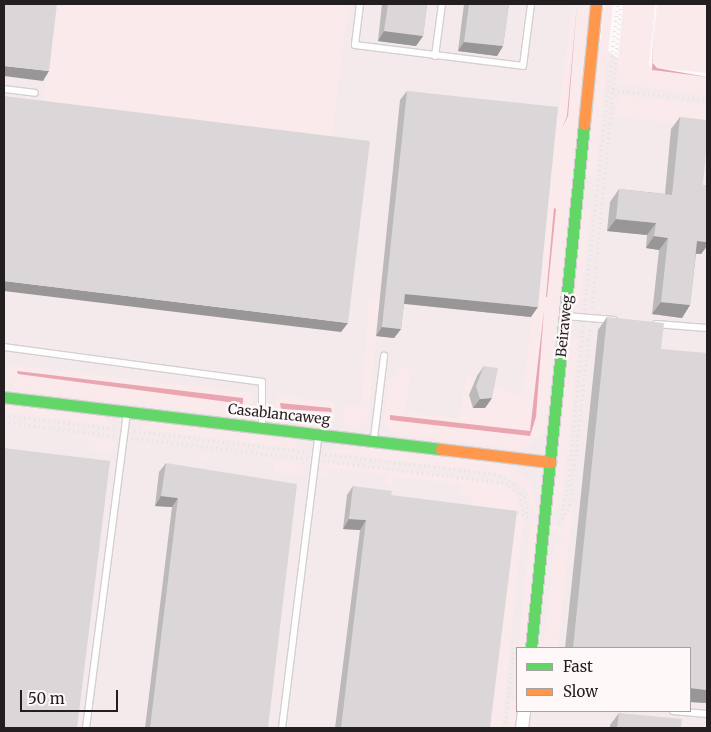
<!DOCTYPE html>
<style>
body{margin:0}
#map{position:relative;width:711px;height:732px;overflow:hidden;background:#fdf9fa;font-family:Merriweather,serif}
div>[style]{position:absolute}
.built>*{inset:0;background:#f4e9eb}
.green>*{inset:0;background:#faeaec}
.water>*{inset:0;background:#e9a6b0}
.path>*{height:2.5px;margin-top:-1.25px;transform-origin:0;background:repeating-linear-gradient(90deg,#e4e2e2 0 1px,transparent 0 5px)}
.roads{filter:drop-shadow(1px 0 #d4d0d1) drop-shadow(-1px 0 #d4d0d1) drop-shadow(0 1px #d4d0d1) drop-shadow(0 -1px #d4d0d1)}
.lane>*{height:6px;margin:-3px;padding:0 3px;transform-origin:3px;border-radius:3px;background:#fffefe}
.street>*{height:12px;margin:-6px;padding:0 6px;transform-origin:6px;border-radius:6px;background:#fffefe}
.fast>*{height:11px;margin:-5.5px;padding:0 5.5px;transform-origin:5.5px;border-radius:5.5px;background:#63d668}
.slow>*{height:11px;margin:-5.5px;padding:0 5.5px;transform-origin:5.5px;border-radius:5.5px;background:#ff974d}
.wall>*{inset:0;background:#bcb9ba}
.shaded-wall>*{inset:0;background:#999697}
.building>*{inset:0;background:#dbd7d8}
span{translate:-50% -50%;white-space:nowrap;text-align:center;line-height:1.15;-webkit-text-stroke:5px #fef8f9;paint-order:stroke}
.street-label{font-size:14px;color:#231e1f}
.frame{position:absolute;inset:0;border:5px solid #231e1f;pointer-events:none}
.legend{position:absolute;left:516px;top:647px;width:175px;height:65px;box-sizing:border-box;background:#fef8f9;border:1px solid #a6a1a2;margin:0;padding:6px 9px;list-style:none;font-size:15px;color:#231e1f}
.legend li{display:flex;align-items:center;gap:10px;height:25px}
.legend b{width:25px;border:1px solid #a6a1a2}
.scale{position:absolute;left:20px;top:690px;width:98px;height:22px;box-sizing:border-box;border:2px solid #231e1f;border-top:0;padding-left:6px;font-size:15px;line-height:18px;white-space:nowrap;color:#231e1f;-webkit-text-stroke:4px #fef8f9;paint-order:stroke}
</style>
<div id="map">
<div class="built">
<i style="clip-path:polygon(evenodd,4px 4px,584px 4px,593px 40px,637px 72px,707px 76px,707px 728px,4px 728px,4px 4px,517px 648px,690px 648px,690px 711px,517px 711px,517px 648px)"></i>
</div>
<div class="green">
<i style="clip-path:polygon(54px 4px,349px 4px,332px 137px,43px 100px)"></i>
<i style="clip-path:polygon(evenodd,572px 4px,577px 4px,563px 127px,579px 4px,591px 4px,545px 432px,521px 450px,395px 434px,383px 422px,389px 381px,403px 368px,414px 367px,420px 374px,411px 374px,405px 412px,459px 418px,466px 375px,522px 396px,572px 4px,554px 209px,556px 209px,547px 297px,546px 296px,554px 209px,572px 4px,544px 310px,532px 434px,391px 415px,530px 431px,544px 310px)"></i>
<i style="clip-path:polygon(604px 4px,613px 4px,595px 180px,587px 173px)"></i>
<i style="clip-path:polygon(623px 4px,655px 4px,649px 66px,657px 71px,707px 77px,707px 96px,616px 83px)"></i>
<i style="clip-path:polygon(657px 4px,707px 4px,707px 73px,657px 68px,652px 61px)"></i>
<i style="clip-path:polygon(620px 95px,707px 105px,707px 127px,614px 117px)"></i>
<i style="clip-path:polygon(591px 206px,581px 304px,575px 296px,582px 212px)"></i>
<i style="clip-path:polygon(369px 297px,380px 300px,368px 421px,354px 431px,342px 419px,344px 405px,361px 406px)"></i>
<i style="clip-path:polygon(579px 337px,562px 500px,552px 516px,569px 342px)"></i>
<i style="clip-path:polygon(9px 365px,254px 393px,253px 407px,242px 417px,17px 390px,7px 378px)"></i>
<i style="clip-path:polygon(277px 395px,336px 402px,334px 419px,322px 427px,285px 423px,274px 411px)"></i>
<i style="clip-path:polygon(4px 403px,104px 415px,111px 426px,4px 412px)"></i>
<i style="clip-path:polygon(151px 420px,292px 437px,300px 449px,141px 429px)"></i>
<i style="clip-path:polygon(4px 427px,116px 440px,114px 452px,88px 450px,90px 439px)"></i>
<i style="clip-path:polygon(132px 444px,304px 464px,302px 476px,274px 472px,274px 462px,210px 454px,208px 462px,201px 461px,201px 453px,139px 446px,136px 455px)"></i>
<i style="clip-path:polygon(338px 444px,504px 463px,531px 483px,538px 513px,532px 512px,527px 489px,504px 474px,329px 452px)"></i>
<i style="clip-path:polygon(321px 462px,500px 483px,514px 491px,524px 515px,502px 728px,488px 728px,472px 496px,460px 495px,461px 484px,394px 477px,393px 486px,386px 484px,387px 475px,330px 468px,329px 477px,320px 476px)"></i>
<i style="clip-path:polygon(573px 504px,558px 648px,543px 648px,554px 544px,561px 543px,561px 534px,555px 534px,552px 527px,562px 527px)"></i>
<i style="clip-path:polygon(531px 521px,538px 522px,525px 648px,518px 648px)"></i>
<i style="clip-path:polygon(511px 701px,517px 701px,515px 728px,508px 728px)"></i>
</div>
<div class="water">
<i style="clip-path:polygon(577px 4px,568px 116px,562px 128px,567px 116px)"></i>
<i style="clip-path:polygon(655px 4px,652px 62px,657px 68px,707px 77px,652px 70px)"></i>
<i style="clip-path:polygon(554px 208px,556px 209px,547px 297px,546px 297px)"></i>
<i style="clip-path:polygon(544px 310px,536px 417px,530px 436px,390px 420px,390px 415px,530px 431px)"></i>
<i style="clip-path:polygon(17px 371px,243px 398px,243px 404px,18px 374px)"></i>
<i style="clip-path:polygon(280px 403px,331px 408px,332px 412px,281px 409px)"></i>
</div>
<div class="path">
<i style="left:613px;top:90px;width:95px;rotate:6.1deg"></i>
<i style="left:592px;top:308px;width:305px;rotate:-84.6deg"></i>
<i style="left:584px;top:310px;width:308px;rotate:-83.8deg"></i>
<i style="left:4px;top:415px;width:113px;rotate:7.1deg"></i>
<i style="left:4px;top:422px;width:113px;rotate:7.1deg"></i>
<i style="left:134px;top:431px;width:175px;rotate:6.9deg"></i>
<i style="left:132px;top:438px;width:176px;rotate:6.8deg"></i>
<i style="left:325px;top:454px;width:171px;rotate:6.7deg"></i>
<i style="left:495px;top:474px;width:22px;rotate:27deg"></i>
<i style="left:515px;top:484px;width:16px;rotate:52deg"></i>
<i style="left:525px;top:497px;width:17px;rotate:80deg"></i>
<i style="left:323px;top:461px;width:184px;rotate:6.9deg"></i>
<i style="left:506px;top:483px;width:18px;rotate:41deg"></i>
<i style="left:520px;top:495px;width:16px;rotate:79deg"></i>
<i style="left:513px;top:511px;width:16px;rotate:22deg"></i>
<i style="left:561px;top:515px;width:35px;rotate:-77deg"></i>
<i style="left:569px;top:481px;width:157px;rotate:-84.9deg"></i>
<i style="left:559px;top:523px;width:21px;rotate:-59deg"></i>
<i style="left:570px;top:505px;width:180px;rotate:-83.6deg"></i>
<i style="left:509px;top:696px;width:8px"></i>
<i style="left:505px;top:728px;width:83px;rotate:-83.8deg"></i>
</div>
<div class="roads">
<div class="lane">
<i style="left:360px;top:4px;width:41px;rotate:97deg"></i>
<i style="left:355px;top:45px;width:169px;rotate:7.1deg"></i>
<i style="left:523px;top:66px;width:63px;rotate:-82.6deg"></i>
<i style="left:435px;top:56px;width:52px;rotate:-82.3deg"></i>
<i style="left:4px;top:89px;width:31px;rotate:7deg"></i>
<i style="left:566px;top:316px;width:48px;rotate:4.8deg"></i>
<i style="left:656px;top:324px;width:51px;rotate:4.5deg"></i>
<i style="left:4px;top:347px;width:260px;rotate:7.7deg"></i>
<i style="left:262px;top:382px;width:43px;rotate:90deg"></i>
<i style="left:374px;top:438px;width:83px;rotate:-83deg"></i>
<i style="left:673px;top:711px;width:34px;rotate:5deg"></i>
<i style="left:86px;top:728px;width:318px;rotate:-82.6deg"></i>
<i style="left:282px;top:728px;width:293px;rotate:-82.9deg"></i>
</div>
<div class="street">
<i style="left:522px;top:728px;width:17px;rotate:-83deg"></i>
</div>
<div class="fast">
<i style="left:4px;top:397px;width:440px;rotate:6.8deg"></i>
<i style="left:531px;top:648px;width:527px;rotate:-84.22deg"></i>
</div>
<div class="slow">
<i style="left:584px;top:124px;width:121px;rotate:-84.3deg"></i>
<i style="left:441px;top:449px;width:110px;rotate:6.8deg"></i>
</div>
</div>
<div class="wall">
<i style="clip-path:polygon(382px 4px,427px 4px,423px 36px,416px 46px,378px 41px)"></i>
<i style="clip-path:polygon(464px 4px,509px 4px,503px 46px,497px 56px,458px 51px)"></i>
<i style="clip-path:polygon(407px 91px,531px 317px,404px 304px,401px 329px,394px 338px,376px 336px,400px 100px)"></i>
<i style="clip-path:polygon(680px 117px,703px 185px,707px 185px,707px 246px,701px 254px,696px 254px,690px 305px,682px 318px,652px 314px,659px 250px,646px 248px,647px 235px,607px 231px,610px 202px,619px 189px,665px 194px,671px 129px)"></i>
<i style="clip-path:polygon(607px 317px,661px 349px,707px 703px,690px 702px,690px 648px,565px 648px,598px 330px)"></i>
<i style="clip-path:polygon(484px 366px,492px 398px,485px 408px,473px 408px,469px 395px,477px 376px)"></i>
<i style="clip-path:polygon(166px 463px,268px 728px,145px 728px,172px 507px,155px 506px,159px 472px)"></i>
<i style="clip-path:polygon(353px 486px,391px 495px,490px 728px,335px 728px,360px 530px,343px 529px,347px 495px)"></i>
<i style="clip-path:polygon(619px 713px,681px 728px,610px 728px,610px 725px)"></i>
</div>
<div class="shaded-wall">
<i style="clip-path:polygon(384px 31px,423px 36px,416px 46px,378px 41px)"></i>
<i style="clip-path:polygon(464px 42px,503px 46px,497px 56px,458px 51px)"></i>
<i style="clip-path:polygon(4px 66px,49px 71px,43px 81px,4px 76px)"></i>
<i style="clip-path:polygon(616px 219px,656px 223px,647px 235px,607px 231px)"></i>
<i style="clip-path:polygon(654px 236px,668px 238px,659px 250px,646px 248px)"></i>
<i style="clip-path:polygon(697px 241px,707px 242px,707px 246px,701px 254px,688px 253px)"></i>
<i style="clip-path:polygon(4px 281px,348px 323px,341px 332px,4px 291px)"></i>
<i style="clip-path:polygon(405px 294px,538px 307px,531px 317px,398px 303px)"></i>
<i style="clip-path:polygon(661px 302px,690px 305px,682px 318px,652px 314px)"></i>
<i style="clip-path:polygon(382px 327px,401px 329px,394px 338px,376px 336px)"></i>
<i style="clip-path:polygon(492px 398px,485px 408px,473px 408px,480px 399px)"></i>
<i style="clip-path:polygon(161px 496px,178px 498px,172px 507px,155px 506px)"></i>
<i style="clip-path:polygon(349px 519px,366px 520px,360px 530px,343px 529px)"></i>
<i style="clip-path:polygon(690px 688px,707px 690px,707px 703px,690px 702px)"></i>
</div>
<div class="building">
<i style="clip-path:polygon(4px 4px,57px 4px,49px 71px,4px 66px)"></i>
<i style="clip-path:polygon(388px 4px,427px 4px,423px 36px,384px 31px)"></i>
<i style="clip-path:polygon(469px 4px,509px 4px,503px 46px,464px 42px)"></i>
<i style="clip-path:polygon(407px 91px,558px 107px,538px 307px,405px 294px,401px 329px,382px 327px)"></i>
<i style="clip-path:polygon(4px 96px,370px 141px,348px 323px,4px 281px)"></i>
<i style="clip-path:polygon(680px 117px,707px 120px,707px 140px,703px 185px,707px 185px,707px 242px,697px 241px,690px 305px,661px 302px,668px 238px,654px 236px,656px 223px,616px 219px,619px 189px,672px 195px)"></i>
<i style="clip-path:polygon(607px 317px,664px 323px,661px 349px,707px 353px,707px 690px,690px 688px,690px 648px,573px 648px)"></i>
<i style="clip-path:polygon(484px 366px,498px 368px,492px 398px,480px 399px,476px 386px)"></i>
<i style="clip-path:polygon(4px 448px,110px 461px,77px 728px,4px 728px)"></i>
<i style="clip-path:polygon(166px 463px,297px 484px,268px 728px,150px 728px,178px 498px,161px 496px)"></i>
<i style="clip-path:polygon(353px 486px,392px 491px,391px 495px,517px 511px,490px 728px,341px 728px,366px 520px,349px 519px)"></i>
<i style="clip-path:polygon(619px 713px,682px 719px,681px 728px,617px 728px)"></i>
</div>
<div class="street-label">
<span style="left:564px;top:326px;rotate:-84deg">Beiraweg</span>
<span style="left:279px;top:414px;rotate:6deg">Casablancaweg</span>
</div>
<div class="frame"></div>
<ul class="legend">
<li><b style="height:6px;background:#63d668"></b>Fast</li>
<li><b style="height:6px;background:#ff974d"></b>Slow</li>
</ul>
<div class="scale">50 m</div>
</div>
